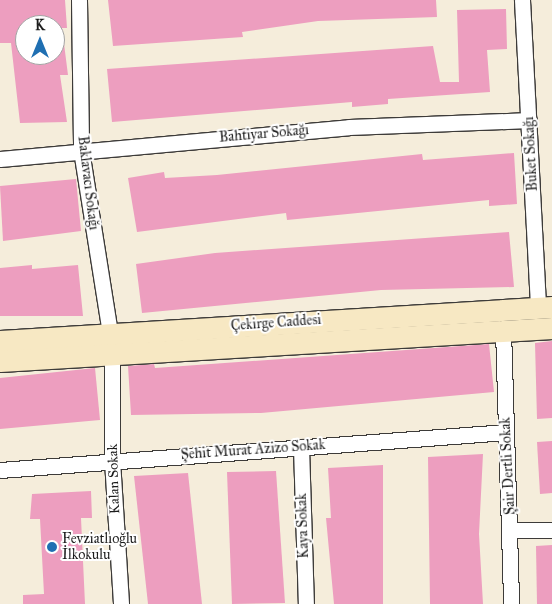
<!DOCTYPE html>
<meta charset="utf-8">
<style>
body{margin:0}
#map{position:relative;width:552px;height:604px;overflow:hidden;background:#f5eddb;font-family:"IM FELL Great Primer",serif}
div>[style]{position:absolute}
.building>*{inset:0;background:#ed9ebf}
.roads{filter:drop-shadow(1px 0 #3d3b39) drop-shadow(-1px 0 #3d3b39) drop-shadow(0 1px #3d3b39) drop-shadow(0 -1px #3d3b39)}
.street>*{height:15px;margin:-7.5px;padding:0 7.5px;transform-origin:7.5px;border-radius:7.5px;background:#fff}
.secondary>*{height:21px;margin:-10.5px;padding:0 10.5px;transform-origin:10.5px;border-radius:10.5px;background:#f7e8c3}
.dots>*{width:14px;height:14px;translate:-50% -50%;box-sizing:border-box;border:2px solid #fff;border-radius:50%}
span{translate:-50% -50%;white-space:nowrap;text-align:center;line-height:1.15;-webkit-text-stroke:4px #fff;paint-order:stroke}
.street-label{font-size:14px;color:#1c1c1c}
.poi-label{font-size:14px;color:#1c1c1c}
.left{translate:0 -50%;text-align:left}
.north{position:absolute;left:15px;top:15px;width:50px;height:50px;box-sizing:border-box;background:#fff;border:1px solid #a4a4a4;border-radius:50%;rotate:0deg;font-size:14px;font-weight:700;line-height:20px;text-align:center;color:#1c1c1c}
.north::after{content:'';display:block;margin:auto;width:18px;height:22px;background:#1f6fb2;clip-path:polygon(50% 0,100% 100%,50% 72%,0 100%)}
</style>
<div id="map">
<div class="building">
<i style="clip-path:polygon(evenodd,0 0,65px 0,67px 28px,62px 28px,68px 75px,60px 75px,67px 122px,20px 123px,11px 43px,0 43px,0 0,25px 25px,55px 25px,55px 55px,25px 55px,25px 25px)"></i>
<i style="clip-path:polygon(108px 0,436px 0,437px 17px,318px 21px,242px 32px,243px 37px,113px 46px)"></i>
<i style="clip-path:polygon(506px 9px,507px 49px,487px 50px,490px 92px,388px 99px,388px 104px,352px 107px,352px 102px,112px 122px,107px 69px,433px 46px,440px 82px,459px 82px,457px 10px)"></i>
<i style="clip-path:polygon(514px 153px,517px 204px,489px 206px,489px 200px,287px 220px,286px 213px,137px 232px,128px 178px,164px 172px,165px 178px,217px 175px,422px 154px,423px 160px)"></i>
<i style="clip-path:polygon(76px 179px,81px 231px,3px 241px,0 186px)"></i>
<i style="clip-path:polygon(509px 232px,514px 287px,381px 290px,142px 313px,136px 264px,215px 253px)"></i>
<i style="clip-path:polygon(32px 265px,32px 269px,78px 265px,83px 316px,0 316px,0 268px)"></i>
<i style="clip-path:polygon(552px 341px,552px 418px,537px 419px,535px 343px)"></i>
<i style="clip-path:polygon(489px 344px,494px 392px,261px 413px,131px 415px,128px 366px,154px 364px,155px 368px)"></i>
<i style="clip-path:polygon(95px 368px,100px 420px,0 429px,0 378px)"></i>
<i style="clip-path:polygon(552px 441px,552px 493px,540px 494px,537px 442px)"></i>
<i style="clip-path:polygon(483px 454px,479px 534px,483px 604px,430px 604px,428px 457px)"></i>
<i style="clip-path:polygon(383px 465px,383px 604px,334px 604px,326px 518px,331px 518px,328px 468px)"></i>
<i style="clip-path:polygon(276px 471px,285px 603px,232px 604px,227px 472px)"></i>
<i style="clip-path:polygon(188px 473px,202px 604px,148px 604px,134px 476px)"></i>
<i style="clip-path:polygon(91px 491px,92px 518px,81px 518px,85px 604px,23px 604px,23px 595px,44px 594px,40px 519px,30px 519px,32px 494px)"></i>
<i style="clip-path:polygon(552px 545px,552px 604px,537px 604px,536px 546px)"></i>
</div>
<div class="roads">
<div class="street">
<i style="left:79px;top:0;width:150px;rotate:89.2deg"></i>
<i style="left:81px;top:150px;width:186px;rotate:81deg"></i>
<i style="left:522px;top:0;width:307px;rotate:87deg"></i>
<i style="left:0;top:159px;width:350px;rotate:-5.2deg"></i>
<i style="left:349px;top:127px;width:180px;rotate:-2.2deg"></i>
<i style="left:503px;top:329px;width:275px;rotate:88.3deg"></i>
<i style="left:112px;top:354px;width:106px;rotate:90deg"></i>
<i style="left:112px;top:460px;width:144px;rotate:86.4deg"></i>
<i style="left:301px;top:447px;width:157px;rotate:88.2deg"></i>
<i style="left:0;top:470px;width:507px;rotate:-4.29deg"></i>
<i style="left:511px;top:530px;width:41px"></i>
</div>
<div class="secondary">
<i style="left:0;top:341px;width:553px;rotate:-3.52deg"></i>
<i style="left:0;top:361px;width:553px;rotate:-3.42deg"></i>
</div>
</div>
<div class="dots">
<i style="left:52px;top:547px;background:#1f6fb2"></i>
</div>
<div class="street-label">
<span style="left:264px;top:134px;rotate:-5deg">Bahtiyar Sokağı</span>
<span style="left:531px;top:154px;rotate:-93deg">Buket Sokağı</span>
<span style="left:88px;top:183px;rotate:83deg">Baklavacı Sokağı</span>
<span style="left:276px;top:323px;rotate:-4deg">Çekirge Caddesi</span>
<span style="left:253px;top:450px;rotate:-4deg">Şehit Murat Azizo Sokak</span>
<span style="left:508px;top:466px;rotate:-93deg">Şair Dertli Sokak</span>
<span style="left:114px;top:479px;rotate:-92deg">Kalan Sokak</span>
<span style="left:303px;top:526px;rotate:-92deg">Kaya Sokak</span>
</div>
<div class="poi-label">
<span class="left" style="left:62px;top:547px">Fevziatlıoğlu<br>İlkokulu</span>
</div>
<div class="north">K</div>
</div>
